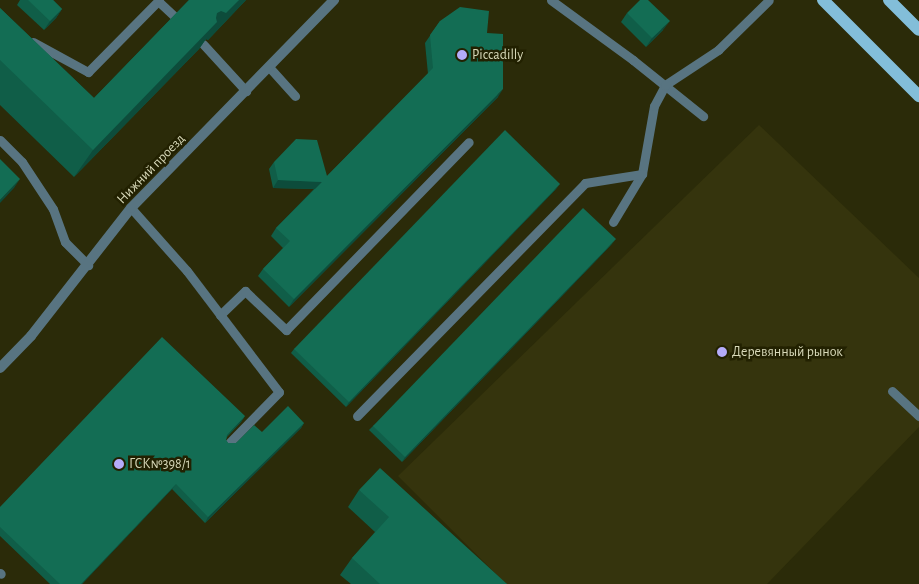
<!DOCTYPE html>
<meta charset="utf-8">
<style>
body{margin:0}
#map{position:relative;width:919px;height:584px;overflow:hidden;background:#2b2b09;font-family:"Alegreya Sans",sans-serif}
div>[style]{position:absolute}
.built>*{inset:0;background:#35340d}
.service>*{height:9px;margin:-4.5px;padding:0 4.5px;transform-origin:4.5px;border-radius:4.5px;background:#587481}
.minor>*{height:10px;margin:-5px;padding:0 5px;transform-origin:5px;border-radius:5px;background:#587481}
.primary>*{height:12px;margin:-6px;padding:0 6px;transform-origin:6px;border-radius:6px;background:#83bed9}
.wall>*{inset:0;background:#105e48}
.shaded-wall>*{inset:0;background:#0d4c3b}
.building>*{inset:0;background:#136d54}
.dots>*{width:14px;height:14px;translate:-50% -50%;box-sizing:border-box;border:2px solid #222101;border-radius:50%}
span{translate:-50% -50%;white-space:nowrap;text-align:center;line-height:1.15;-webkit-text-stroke:5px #222101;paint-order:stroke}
.poi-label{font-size:14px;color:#d7d8b8}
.left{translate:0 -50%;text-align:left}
.street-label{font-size:14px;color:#d7d8b8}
</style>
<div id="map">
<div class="built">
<i style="clip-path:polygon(759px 125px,919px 278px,919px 427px,767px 584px,506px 584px,398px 476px)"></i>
</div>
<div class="service">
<i style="left:551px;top:0;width:102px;rotate:36.2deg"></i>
<i style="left:633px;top:60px;width:90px;rotate:38.7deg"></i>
<i style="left:158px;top:1px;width:26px;rotate:43deg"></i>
<i style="left:33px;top:42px;width:63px;rotate:28.6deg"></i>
<i style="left:88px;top:72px;width:101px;rotate:-45.4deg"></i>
<i style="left:203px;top:44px;width:64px;rotate:47.5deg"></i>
<i style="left:269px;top:67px;width:39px;rotate:48deg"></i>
<i style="left:0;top:140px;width:31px;rotate:45deg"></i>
<i style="left:22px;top:162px;width:56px;rotate:56.6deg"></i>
<i style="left:53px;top:209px;width:35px;rotate:70deg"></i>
<i style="left:65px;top:242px;width:33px;rotate:45deg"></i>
<i style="left:131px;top:208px;width:84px;rotate:48.4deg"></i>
<i style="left:187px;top:271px;width:152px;rotate:52.8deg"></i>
<i style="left:279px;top:392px;width:73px;rotate:134.4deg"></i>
<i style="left:613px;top:222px;width:56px;rotate:-58.9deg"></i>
<i style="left:642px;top:174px;width:69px;rotate:-80deg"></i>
<i style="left:654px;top:106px;width:24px;rotate:-62deg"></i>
<i style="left:665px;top:85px;width:64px;rotate:-33.4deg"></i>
<i style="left:718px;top:50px;width:71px;rotate:-44.4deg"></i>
<i style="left:220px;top:315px;width:35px;rotate:-44deg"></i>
<i style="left:245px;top:291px;width:57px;rotate:43.6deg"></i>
<i style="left:286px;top:330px;width:262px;rotate:-45.8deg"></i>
<i style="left:892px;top:391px;width:37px;rotate:43deg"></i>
<i style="left:357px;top:416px;width:326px;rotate:-45.6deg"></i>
<i style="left:585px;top:183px;width:58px;rotate:-9deg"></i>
<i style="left:0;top:573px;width:1px;rotate:45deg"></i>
</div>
<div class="minor">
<i style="left:0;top:368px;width:45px;rotate:-45.9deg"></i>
<i style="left:31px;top:336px;width:162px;rotate:-52deg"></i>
<i style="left:131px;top:208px;width:291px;rotate:-45.7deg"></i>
</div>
<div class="primary">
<i style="left:823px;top:0;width:136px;rotate:45deg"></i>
<i style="left:889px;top:0;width:42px;rotate:45deg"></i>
</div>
<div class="wall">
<i style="clip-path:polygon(20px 0,53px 0,62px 9px,56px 18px,44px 30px,17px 5px)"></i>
<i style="clip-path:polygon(189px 0,246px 0,208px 40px,206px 39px,199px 49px,74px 177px,0 105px,0 8px,94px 98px)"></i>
<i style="clip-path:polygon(627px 13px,663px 30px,646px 47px,621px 22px)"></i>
<i style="clip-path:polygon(440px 21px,487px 33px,498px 97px,289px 307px,258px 276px,263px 269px,283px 248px,271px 236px,276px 228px,314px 189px,273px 188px,269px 169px,274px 162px,327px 176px,428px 74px,425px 43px)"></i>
<i style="clip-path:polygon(557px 188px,346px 407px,291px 353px,294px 349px)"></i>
<i style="clip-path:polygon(612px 244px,402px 462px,369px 430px,373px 426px)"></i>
<i style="clip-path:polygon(245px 416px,241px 422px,227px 437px,226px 440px,228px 443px,236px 443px,262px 432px,304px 423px,301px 428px,205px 523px,172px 489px,82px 584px,50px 584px,0 536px,0 507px)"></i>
<i style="clip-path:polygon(359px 490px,507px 584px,351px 584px,340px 575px,352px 558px,375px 532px,348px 507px)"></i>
</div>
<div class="shaded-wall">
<i style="clip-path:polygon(239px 0,246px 0,208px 40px,206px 39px,199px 49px,74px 177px,93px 150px,217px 13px)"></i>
<i style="clip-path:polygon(62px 9px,56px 18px,44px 30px,50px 21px)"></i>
<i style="clip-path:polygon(670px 21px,663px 30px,646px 47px,652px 38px)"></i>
<i style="clip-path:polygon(503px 89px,498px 97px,289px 307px,294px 299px)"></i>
<i style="clip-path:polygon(20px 179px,14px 188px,0 203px,0 200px)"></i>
<i style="clip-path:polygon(278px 180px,322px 182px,316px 189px,273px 188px)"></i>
<i style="clip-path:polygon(560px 184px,557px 188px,346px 407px,349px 402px)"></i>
<i style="clip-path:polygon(616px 239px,612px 244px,402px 462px,405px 457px)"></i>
<i style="clip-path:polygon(245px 416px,241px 422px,223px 440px,227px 435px)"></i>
<i style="clip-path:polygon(304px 423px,301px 428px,205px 523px,208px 517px)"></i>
<i style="clip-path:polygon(176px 484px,172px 489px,82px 584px,81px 584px)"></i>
</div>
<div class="building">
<i style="clip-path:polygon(28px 0,53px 0,62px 9px,50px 21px)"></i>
<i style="clip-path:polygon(189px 0,239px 0,226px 13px,221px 11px,217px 13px,216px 18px,217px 22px,93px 150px,0 60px,0 8px,94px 98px)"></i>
<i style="clip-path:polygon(640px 0,648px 0,670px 21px,652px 38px,627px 13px)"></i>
<i style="clip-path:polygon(460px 7px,489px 11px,487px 33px,503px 34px,503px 89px,294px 299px,263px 269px,290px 241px,276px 228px,322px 182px,278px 180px,274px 162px,296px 139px,317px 140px,327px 176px,433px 68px,430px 35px,440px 21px)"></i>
<i style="clip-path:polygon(505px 130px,560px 184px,349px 402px,294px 349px)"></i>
<i style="clip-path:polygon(0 159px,20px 179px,0 200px)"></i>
<i style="clip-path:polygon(583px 208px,616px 239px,405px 457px,373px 426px)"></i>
<i style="clip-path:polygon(162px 337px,245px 416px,227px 435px,226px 440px,228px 443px,236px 443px,254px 425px,262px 432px,288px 406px,304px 423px,208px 517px,176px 484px,81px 584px,60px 584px,0 527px,0 507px)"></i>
<i style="clip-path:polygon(380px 468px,507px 584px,380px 584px,352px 558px,389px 517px,359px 490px)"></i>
</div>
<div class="dots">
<i style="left:462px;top:55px;background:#b5acf9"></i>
<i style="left:722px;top:352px;background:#b5acf9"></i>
<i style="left:119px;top:464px;background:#b5acf9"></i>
</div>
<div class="poi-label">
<span class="left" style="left:472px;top:55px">Piccadilly</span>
<span class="left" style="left:732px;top:352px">Деревянный рынок</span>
<span class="left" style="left:129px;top:464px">ГСК№398/1</span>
</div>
<div class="street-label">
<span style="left:151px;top:169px;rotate:-46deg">Нижний проезд</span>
</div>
</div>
